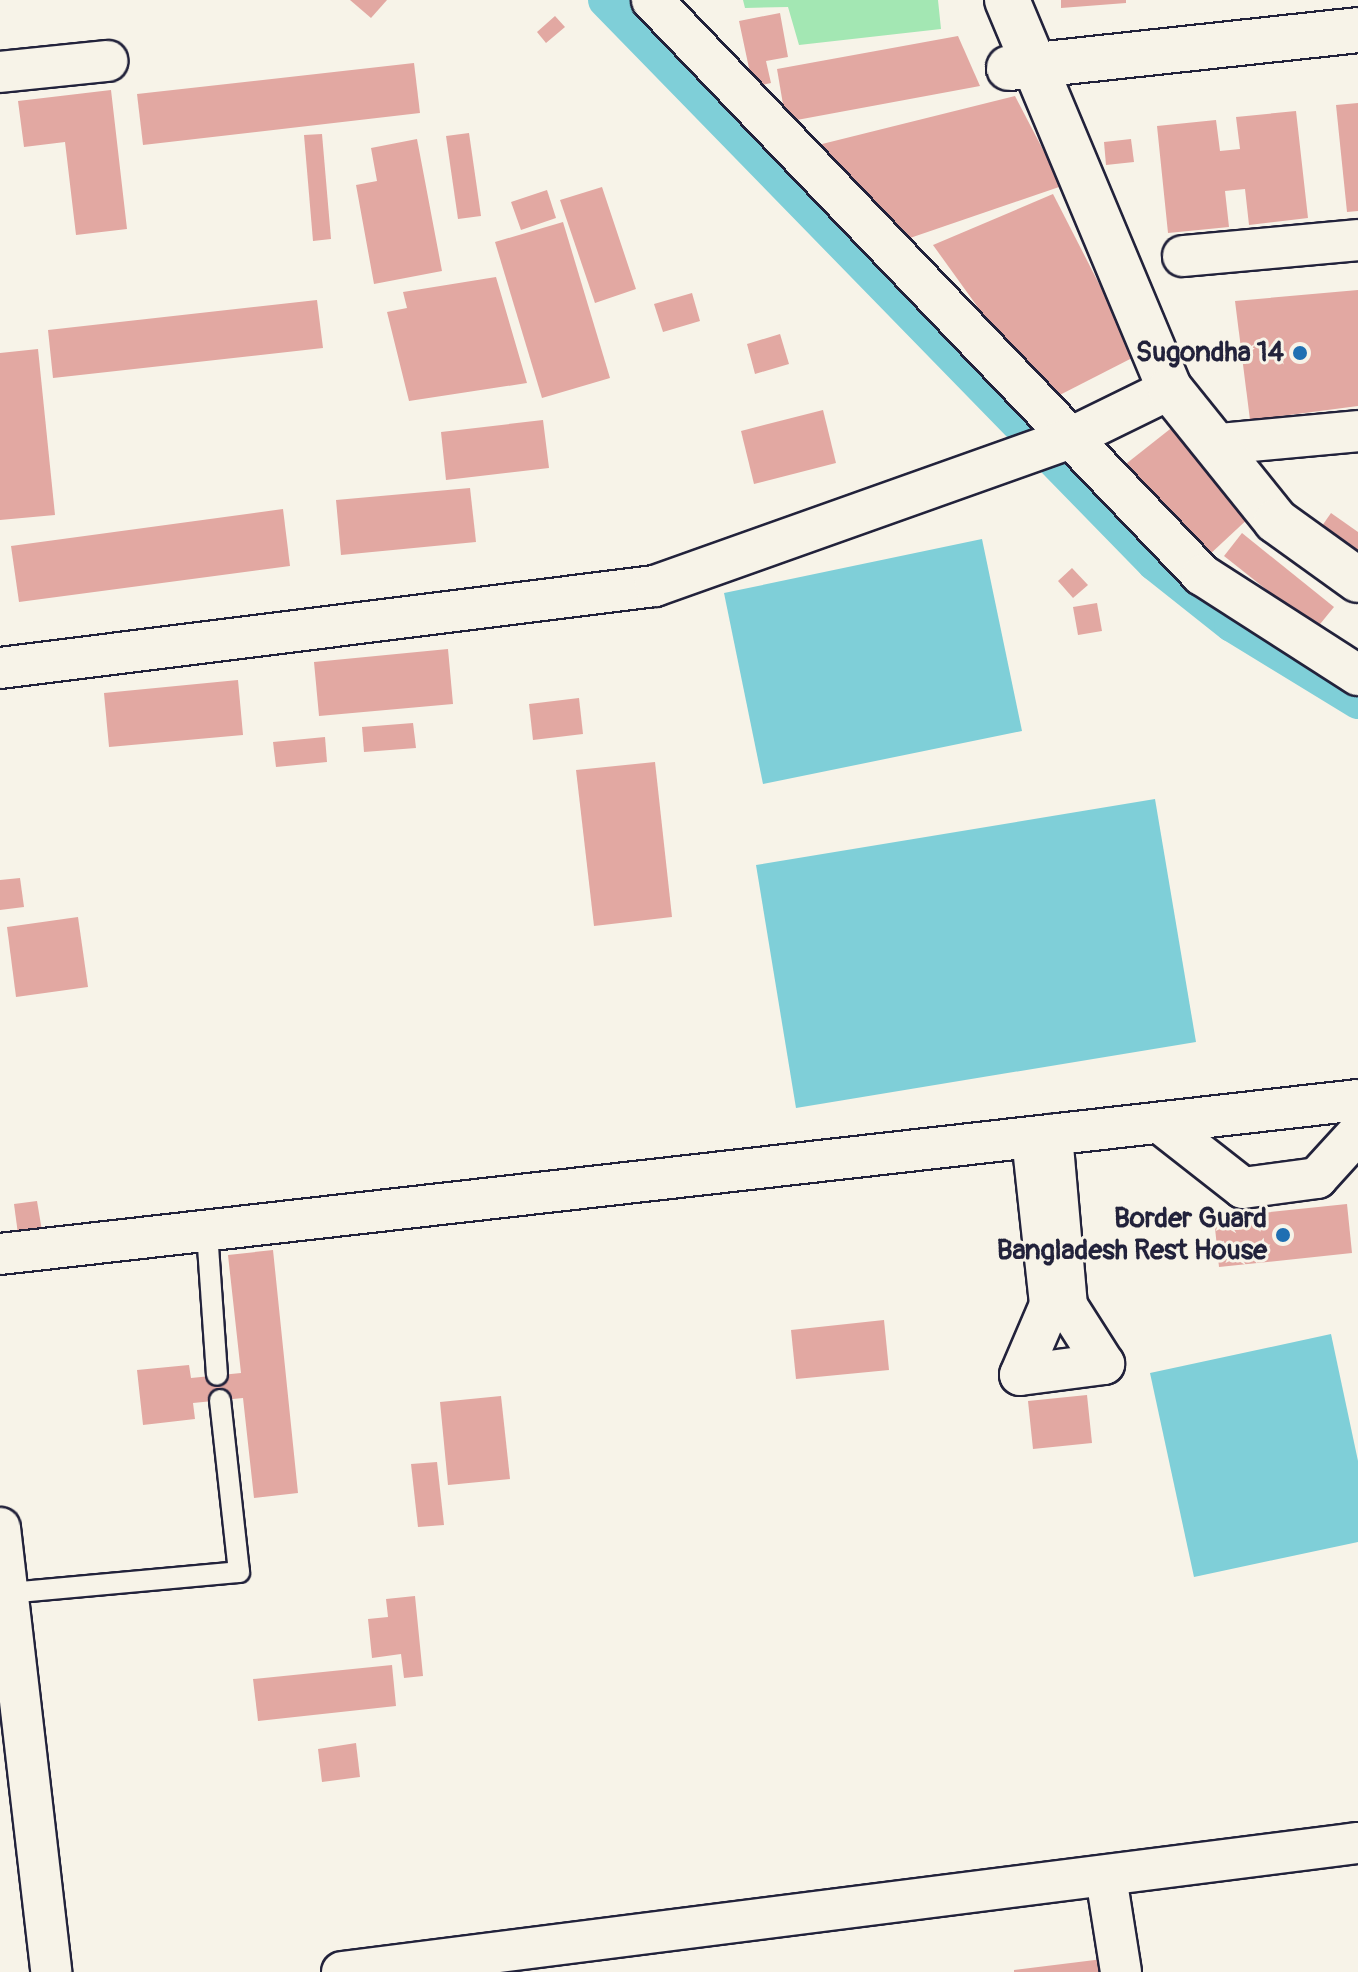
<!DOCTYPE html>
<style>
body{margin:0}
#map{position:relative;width:1358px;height:1972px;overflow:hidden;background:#f7f3e8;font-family:Pangolin,sans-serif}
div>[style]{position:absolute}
.green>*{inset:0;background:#a3e7b3}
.water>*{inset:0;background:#7fcfd8}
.canal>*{height:36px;margin:-18px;padding:0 18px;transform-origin:18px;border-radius:18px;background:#7fcfd8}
.building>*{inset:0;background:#e2a8a2}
.roads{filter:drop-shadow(2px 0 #22223b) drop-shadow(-2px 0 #22223b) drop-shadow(0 2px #22223b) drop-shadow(0 -2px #22223b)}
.lane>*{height:20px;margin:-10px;padding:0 10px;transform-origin:10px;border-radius:10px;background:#f7f3e8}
.street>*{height:40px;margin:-20px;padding:0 20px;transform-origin:20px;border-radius:20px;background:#f7f3e8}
.secondary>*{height:44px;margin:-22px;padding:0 22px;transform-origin:22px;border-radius:22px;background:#f7f3e8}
.dots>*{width:22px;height:22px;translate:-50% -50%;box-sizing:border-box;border:4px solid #f7f3e8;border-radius:50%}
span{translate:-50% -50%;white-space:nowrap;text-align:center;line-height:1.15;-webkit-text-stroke:6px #f7f3e8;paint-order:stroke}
.poi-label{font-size:28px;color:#22223b;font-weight:700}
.right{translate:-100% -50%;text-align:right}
</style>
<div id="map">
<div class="green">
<i style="clip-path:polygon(743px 0,938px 0,941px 29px,799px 45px,788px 7px,745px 8px)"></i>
</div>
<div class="water">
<i style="clip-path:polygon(982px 539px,1022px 731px,763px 784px,724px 593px)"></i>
<i style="clip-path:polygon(1155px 799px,1196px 1042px,796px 1108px,756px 865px)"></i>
<i style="clip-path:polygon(1331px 1334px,1358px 1461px,1358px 1542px,1194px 1577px,1150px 1373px)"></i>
</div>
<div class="canal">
<i style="left:606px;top:0;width:786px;rotate:45.72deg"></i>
<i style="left:1155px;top:563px;width:98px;rotate:38.4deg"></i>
<i style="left:1232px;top:624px;width:148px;rotate:31.4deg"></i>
</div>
<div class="building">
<i style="clip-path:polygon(350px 0,387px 0,371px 18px)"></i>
<i style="clip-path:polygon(1061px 0,1126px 0,1126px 3px,1061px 8px)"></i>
<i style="clip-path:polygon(780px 13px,788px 57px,766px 61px,771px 83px,753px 87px,739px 21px)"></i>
<i style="clip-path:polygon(555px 16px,565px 27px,546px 43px,537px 32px)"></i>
<i style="clip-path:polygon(958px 36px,980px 86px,786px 122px,777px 69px)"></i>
<i style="clip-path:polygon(414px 63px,420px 113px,143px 145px,137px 94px)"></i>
<i style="clip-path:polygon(111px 90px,127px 229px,76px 235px,65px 142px,24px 147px,18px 101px)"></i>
<i style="clip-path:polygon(1015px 96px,1062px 186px,910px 238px,814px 146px)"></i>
<i style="clip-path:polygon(1358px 103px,1358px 211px,1347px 212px,1336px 105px)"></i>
<i style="clip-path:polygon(1296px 111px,1308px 218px,1249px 225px,1245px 189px,1225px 191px,1229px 227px,1168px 233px,1157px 126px,1216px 120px,1220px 151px,1240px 149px,1236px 117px)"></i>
<i style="clip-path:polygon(469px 133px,481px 216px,458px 219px,446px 136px)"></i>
<i style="clip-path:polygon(322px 134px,331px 239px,313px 241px,304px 135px)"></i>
<i style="clip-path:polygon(417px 139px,442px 271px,374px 284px,356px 185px,377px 181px,371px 148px)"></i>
<i style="clip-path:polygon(1131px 139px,1134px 162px,1106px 165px,1104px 142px)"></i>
<i style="clip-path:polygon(602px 187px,636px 289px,595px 303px,560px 200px)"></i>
<i style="clip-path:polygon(547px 190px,556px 218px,521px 230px,511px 202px)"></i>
<i style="clip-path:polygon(1053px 194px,1136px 356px,1046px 402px,933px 245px)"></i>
<i style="clip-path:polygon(563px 222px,610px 378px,542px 398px,495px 242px)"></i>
<i style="clip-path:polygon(496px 277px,527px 383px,409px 401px,387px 312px,407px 308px,403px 292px)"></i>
<i style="clip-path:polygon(1358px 290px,1358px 406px,1250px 420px,1235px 301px)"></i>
<i style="clip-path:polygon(692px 293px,700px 321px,663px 332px,654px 304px)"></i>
<i style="clip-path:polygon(317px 300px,323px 348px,53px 378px,48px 330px)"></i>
<i style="clip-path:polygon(780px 334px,789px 364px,755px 374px,747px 344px)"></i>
<i style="clip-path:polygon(38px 349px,55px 515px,0 520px,0 353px)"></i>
<i style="clip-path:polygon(823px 410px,836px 463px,754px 484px,741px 431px)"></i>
<i style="clip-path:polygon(543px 420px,549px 468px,446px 480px,441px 432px)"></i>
<i style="clip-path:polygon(1179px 422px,1252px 515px,1208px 556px,1122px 467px)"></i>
<i style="clip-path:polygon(470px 488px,476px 542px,341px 555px,336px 500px)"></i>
<i style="clip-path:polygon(283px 509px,290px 566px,19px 602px,11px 546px)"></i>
<i style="clip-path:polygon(1331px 513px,1358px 532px,1358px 567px,1315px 536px)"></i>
<i style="clip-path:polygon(1242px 533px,1334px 607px,1316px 629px,1224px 556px)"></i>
<i style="clip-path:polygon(1072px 568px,1088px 585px,1073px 598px,1058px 581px)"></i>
<i style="clip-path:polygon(1097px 603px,1102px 631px,1078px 635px,1073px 607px)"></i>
<i style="clip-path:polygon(448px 649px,453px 704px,319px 716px,314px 662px)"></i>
<i style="clip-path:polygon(238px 680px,243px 735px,109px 747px,104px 693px)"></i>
<i style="clip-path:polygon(579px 698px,583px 734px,533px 740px,529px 704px)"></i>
<i style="clip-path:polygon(413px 723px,416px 748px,364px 752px,362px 727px)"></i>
<i style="clip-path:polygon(325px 737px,327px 762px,276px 767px,273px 742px)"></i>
<i style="clip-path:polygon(655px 762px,672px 917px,594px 926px,576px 770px)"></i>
<i style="clip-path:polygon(20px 878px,24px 907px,0 910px,0 880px)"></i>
<i style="clip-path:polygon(78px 917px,88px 987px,16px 997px,7px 927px)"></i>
<i style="clip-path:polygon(37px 1201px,42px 1231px,18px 1234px,14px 1204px)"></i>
<i style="clip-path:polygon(1347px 1204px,1352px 1253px,1219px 1267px,1214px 1218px)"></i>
<i style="clip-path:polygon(273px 1250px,298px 1493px,254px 1498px,243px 1398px,193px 1403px,195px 1419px,143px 1425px,137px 1370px,189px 1365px,191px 1378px,241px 1373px,228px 1255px)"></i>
<i style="clip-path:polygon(884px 1320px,889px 1370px,796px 1379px,791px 1330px)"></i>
<i style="clip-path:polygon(1087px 1395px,1092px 1443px,1033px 1449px,1028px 1401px)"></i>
<i style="clip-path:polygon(501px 1396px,510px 1479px,448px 1485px,440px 1402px)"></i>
<i style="clip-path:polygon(437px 1462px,444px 1525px,418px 1527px,411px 1464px)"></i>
<i style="clip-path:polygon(415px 1596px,423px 1676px,404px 1678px,401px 1654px,372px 1658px,368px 1619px,388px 1617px,386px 1599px)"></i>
<i style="clip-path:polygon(392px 1665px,396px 1706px,258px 1721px,253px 1679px)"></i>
<i style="clip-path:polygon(356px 1743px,360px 1777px,322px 1782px,318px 1749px)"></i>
<i style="clip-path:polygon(1103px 1959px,1104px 1972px,1014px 1972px,1014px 1970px)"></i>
</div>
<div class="roads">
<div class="lane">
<i style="left:207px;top:1232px;width:143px;rotate:86deg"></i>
<i style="left:9px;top:1593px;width:231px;rotate:-5.2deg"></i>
<i style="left:239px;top:1572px;width:173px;rotate:-96.3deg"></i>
</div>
<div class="street">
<i style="left:652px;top:0;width:796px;rotate:46.27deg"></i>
<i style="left:1202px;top:575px;width:185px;rotate:32.7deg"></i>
<i style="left:0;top:72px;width:108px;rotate:-5.9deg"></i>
<i style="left:1183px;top:256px;width:176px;rotate:-5.2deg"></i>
<i style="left:1219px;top:444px;width:140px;rotate:-5.3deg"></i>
<i style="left:0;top:668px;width:660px;rotate:-7.14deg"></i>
<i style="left:655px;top:586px;width:436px;rotate:-19.6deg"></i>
<i style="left:1066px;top:440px;width:116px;rotate:-26.1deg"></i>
<i style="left:1160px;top:1123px;width:105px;rotate:38.1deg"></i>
<i style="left:1243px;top:1188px;width:75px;rotate:-7.7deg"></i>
<i style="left:1317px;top:1178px;width:61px;rotate:-47.7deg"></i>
<i style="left:1032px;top:1138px;width:168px;rotate:83.8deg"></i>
<i style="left:1050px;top:1305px;width:76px;rotate:113.2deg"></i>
<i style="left:1020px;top:1375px;width:85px;rotate:-7.5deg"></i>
<i style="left:1104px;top:1364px;width:69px;rotate:-122.5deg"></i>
<i style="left:1067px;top:1306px;width:172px;rotate:-95deg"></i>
<i style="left:0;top:1254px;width:1367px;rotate:-6.47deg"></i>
<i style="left:0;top:1528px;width:447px;rotate:83.4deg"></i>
<i style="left:1106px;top:1877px;width:96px;rotate:81deg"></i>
<i style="left:342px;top:1972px;width:1024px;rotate:-7.24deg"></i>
</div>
<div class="secondary">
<i style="left:1007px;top:0;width:422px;rotate:67.3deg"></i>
<i style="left:1170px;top:389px;width:169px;rotate:51.2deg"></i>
<i style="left:1276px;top:521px;width:101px;rotate:35.7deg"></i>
<i style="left:1009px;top:68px;width:351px;rotate:-6.2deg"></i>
</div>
</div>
<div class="dots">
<i style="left:1300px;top:353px;background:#1f6fb2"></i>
<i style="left:1283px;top:1235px;background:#1f6fb2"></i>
</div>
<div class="poi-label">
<span class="right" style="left:1284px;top:353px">Sugondha 14</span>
<span class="right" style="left:1267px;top:1235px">Border Guard<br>Bangladesh Rest House</span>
</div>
</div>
